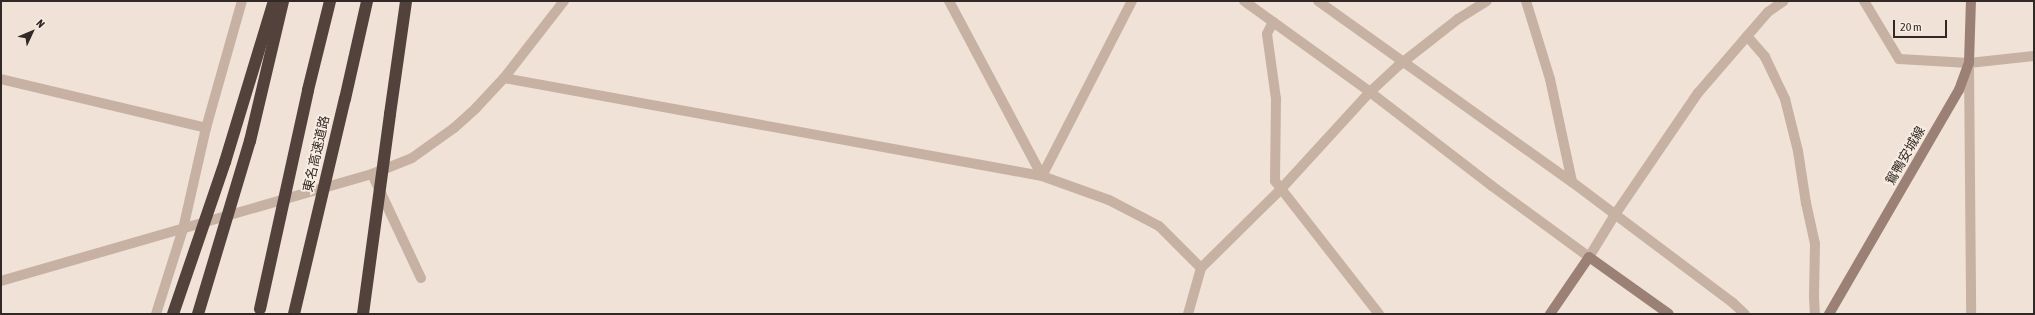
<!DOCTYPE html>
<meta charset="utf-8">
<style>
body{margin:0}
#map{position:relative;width:2035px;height:315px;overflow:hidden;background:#f0e2d6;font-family:"Asap Condensed","Noto Sans JP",sans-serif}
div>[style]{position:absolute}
.minor>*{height:10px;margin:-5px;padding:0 5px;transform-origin:5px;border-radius:5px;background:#c7b1a3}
.tertiary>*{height:10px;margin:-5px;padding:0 5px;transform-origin:5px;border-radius:5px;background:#c7b1a3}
.secondary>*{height:10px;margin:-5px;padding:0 5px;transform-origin:5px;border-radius:5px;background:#9b8075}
.motorway>*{height:12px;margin:-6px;padding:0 6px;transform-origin:6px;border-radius:6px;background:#53423c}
.motorway-bridge>*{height:12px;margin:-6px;padding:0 6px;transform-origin:6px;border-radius:6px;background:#53423c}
span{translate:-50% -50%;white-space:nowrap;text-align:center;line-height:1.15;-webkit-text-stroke:3.5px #f8ede2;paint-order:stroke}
.street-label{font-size:13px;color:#322825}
.frame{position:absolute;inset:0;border:2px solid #322825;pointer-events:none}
.north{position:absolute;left:12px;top:12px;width:40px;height:40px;-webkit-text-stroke:3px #f8ede2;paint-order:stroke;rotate:46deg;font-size:11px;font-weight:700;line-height:16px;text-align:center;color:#322825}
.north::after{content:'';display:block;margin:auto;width:14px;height:18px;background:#322825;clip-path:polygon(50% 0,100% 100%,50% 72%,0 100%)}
.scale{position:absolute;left:1893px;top:20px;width:54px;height:18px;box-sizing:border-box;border:2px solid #322825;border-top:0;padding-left:5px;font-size:12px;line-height:14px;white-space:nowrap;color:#322825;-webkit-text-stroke:3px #f8ede2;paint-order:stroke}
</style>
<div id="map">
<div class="minor">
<i style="left:949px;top:1px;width:198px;rotate:62deg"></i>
<i style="left:1244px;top:1px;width:155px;rotate:35.8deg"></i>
<i style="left:1370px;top:92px;width:154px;rotate:37.6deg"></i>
<i style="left:1492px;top:186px;width:120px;rotate:36.2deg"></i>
<i style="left:1589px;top:257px;width:48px;rotate:-58.6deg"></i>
<i style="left:1614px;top:216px;width:149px;rotate:-55.7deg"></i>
<i style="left:1698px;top:93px;width:107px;rotate:-49.2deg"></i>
<i style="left:1768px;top:12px;width:19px;rotate:-35deg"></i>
<i style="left:1318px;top:1px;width:312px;rotate:35.5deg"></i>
<i style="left:1572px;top:182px;width:201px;rotate:36.9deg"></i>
<i style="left:1733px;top:303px;width:16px;rotate:43deg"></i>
<i style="left:1526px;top:1px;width:82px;rotate:72.9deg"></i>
<i style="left:1550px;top:79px;width:105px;rotate:77.9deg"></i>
<i style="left:1864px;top:1px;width:68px;rotate:58.9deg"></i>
<i style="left:1899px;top:59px;width:70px;rotate:3.3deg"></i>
<i style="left:1969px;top:63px;width:65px;rotate:-6.1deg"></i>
<i style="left:1273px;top:22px;width:13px;rotate:117deg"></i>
<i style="left:1267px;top:34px;width:66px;rotate:82.1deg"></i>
<i style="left:1276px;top:99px;width:82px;rotate:90.7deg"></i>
<i style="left:1275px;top:181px;width:169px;rotate:52deg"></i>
<i style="left:1747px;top:36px;width:28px;rotate:49deg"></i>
<i style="left:1765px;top:57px;width:47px;rotate:64.5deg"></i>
<i style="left:1785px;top:99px;width:54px;rotate:76deg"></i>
<i style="left:1798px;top:151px;width:53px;rotate:81.3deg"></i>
<i style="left:1806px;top:203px;width:42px;rotate:77.6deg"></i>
<i style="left:1815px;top:244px;width:53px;rotate:91.1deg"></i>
<i style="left:1814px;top:297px;width:17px;rotate:87deg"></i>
<i style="left:1969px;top:65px;width:249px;rotate:89.5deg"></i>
<i style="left:504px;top:78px;width:547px;rotate:10.32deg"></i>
<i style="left:1042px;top:176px;width:71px;rotate:19.7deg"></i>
<i style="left:1109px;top:200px;width:56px;rotate:27.5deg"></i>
<i style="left:1159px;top:226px;width:59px;rotate:45deg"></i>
<i style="left:1px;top:79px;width:211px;rotate:13.4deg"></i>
<i style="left:372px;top:174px;width:115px;rotate:64.8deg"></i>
<i style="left:1042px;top:176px;width:197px;rotate:-62.8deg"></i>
<i style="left:156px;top:314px;width:89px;rotate:-72.4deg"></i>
<i style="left:183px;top:229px;width:104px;rotate:-77.2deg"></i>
<i style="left:206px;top:128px;width:132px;rotate:-74.2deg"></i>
<i style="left:1188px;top:314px;width:48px;rotate:-74.2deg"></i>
<i style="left:1201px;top:268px;width:112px;rotate:-44.6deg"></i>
<i style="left:1281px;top:189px;width:132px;rotate:-47.5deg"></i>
<i style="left:1370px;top:92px;width:38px;rotate:-43deg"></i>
<i style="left:1398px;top:66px;width:76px;rotate:-38.1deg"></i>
<i style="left:1458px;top:19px;width:34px;rotate:-32deg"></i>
</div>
<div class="tertiary">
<i style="left:1px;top:281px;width:386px;rotate:-16.1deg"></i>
<i style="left:372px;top:174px;width:43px;rotate:-21.8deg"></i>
<i style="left:412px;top:158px;width:52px;rotate:-35.5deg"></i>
<i style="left:454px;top:128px;width:30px;rotate:-42deg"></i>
<i style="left:476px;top:108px;width:41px;rotate:-47deg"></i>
<i style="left:504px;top:78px;width:98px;rotate:-52.1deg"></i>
</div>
<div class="secondary">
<i style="left:1550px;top:314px;width:69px;rotate:-55.6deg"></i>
<i style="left:1589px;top:257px;width:98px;rotate:35.5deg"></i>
<i style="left:1829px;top:314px;width:259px;rotate:-59.9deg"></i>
<i style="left:1959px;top:90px;width:29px;rotate:-70deg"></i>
<i style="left:1969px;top:63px;width:62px;rotate:-88.2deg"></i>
</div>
<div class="motorway">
<i style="left:308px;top:90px;width:92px;rotate:-76.1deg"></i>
<i style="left:345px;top:99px;width:100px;rotate:-77.3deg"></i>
<i style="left:390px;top:114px;width:114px;rotate:-81.9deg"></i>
</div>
<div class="motorway-bridge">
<i style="left:260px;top:309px;width:224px;rotate:-77.6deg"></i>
<i style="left:173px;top:314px;width:161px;rotate:-71.1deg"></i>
<i style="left:225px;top:162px;width:168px;rotate:-73.1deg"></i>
<i style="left:198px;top:314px;width:181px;rotate:-73.3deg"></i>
<i style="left:250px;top:141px;width:144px;rotate:-76.7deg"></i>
<i style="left:294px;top:314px;width:221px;rotate:-76.7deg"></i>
<i style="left:363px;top:314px;width:202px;rotate:-82.3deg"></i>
</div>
<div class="street-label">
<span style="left:317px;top:154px;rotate:-77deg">東名高速道路</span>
<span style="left:1906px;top:156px;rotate:-60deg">鴛鴨安城線</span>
</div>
<div class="frame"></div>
<div class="north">N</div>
<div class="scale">20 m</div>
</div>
